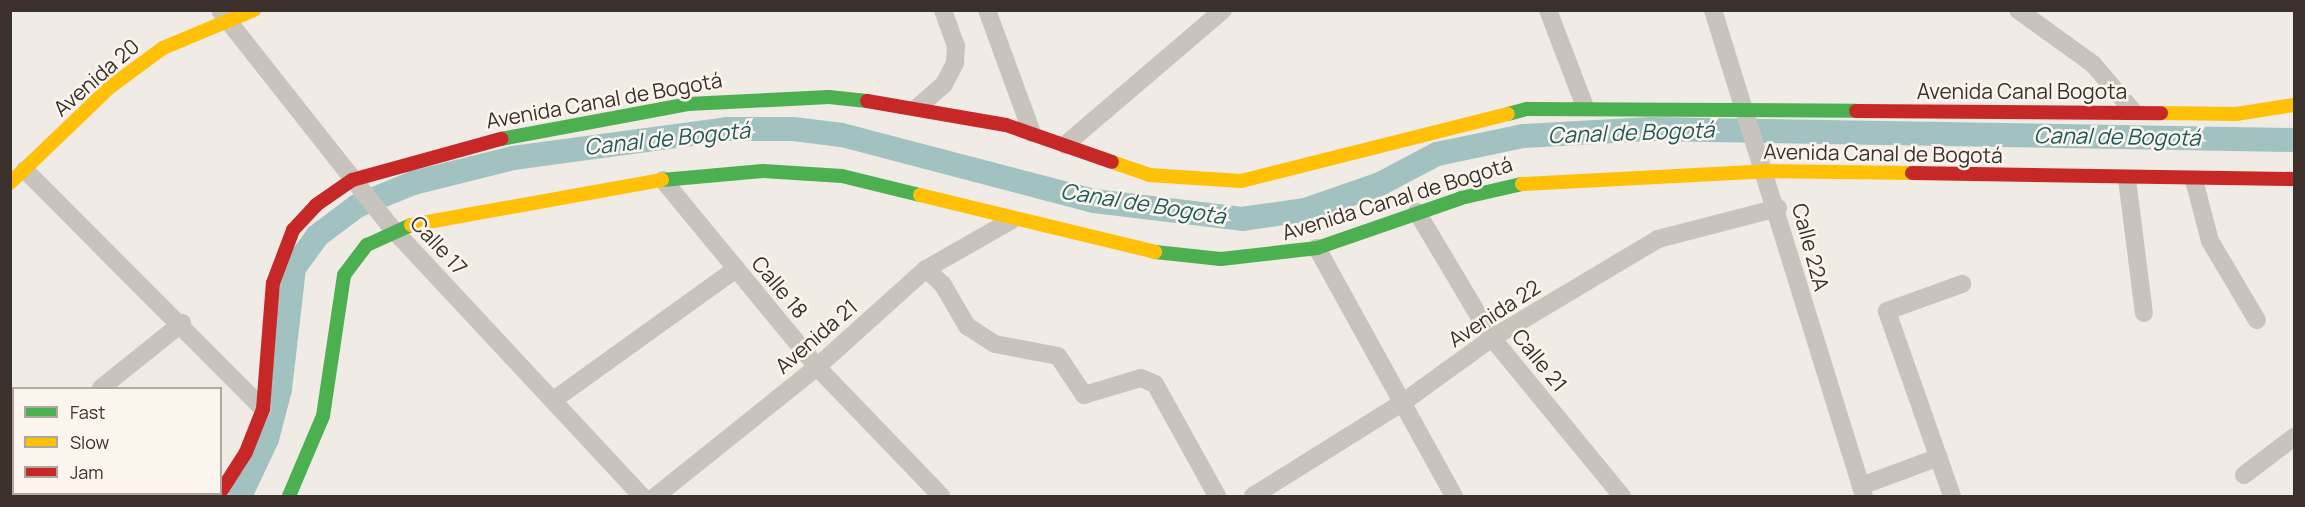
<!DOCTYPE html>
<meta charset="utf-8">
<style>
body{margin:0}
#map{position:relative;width:2305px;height:507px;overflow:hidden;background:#f0ebe5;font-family:Manrope,sans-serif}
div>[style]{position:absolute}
.canal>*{height:24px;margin:-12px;padding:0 12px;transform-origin:12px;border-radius:12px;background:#a1c2c1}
.street>*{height:18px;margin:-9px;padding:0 9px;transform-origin:9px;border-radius:9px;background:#c9c3be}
.fast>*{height:14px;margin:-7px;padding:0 7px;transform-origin:7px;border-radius:7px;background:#4caf50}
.slow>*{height:14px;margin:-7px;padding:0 7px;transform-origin:7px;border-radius:7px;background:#ffc107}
.jam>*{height:14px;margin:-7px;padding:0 7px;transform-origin:7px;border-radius:7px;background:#c62828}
span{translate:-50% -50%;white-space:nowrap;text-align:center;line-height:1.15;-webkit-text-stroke:5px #fbf5ee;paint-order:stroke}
.street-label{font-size:21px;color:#3b302b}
.water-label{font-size:22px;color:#1f5a5e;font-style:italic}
.frame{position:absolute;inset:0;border:12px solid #3b302b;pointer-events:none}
.legend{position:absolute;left:12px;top:387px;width:210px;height:108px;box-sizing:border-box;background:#fbf5ee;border:2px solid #aea6a0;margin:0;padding:8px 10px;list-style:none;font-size:18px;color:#3b302b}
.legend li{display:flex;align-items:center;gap:12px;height:30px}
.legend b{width:30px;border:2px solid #aea6a0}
</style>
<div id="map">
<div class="canal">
<i style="left:240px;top:496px;width:63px;rotate:-64.7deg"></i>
<i style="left:267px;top:439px;width:52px;rotate:-75.4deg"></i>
<i style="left:280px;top:389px;width:122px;rotate:-83.4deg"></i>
<i style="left:294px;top:268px;width:39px;rotate:-54deg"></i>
<i style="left:317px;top:236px;width:50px;rotate:-36.9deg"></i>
<i style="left:357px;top:206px;width:61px;rotate:-22.3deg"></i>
<i style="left:413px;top:183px;width:103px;rotate:-14deg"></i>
<i style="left:513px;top:158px;width:216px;rotate:-7.7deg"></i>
<i style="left:727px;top:129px;width:66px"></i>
<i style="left:793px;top:129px;width:49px;rotate:7deg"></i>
<i style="left:842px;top:135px;width:260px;rotate:14.7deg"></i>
<i style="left:1094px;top:201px;width:149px;rotate:6.9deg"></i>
<i style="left:1242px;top:219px;width:64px;rotate:-8.1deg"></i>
<i style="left:1305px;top:210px;width:79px;rotate:-19.1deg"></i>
<i style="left:1380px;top:184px;width:64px;rotate:-27.8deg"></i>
<i style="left:1437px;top:154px;width:88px;rotate:-11.8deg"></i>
<i style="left:1523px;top:136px;width:128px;rotate:-3.1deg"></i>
<i style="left:1651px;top:129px;width:643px;rotate:0.98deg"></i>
</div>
<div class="street">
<i style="left:987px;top:10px;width:131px;rotate:69.9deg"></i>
<i style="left:1548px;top:10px;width:104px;rotate:69.1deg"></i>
<i style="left:1713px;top:10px;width:509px;rotate:72.74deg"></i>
<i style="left:2018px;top:10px;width:92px;rotate:35.8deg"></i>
<i style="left:2093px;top:64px;width:62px;rotate:49.6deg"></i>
<i style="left:221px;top:12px;width:271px;rotate:51.7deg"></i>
<i style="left:389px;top:225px;width:371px;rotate:47deg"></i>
<i style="left:919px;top:106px;width:33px;rotate:-41deg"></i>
<i style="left:944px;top:84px;width:24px;rotate:-62deg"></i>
<i style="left:955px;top:63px;width:17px;rotate:-87deg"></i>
<i style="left:956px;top:46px;width:38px;rotate:-110deg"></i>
<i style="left:1065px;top:145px;width:208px;rotate:-40.5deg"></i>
<i style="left:25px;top:170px;width:337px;rotate:45.1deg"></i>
<i style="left:2127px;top:179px;width:135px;rotate:82.8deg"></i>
<i style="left:663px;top:180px;width:242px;rotate:50.5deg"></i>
<i style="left:817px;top:367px;width:179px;rotate:46.1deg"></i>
<i style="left:2194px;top:180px;width:63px;rotate:75.3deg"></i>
<i style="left:2210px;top:241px;width:92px;rotate:59.3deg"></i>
<i style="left:1417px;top:212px;width:147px;rotate:59.2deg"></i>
<i style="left:1492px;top:338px;width:205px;rotate:50.6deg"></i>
<i style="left:1317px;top:248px;width:283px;rotate:61.1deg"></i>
<i style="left:926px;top:269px;width:23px;rotate:43deg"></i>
<i style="left:943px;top:285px;width:48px;rotate:59.7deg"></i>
<i style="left:967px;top:326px;width:33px;rotate:33deg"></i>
<i style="left:995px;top:344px;width:64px;rotate:10.8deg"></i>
<i style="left:1058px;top:356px;width:47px;rotate:56.3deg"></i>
<i style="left:1084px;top:395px;width:59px;rotate:-16.6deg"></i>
<i style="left:1141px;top:378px;width:15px;rotate:23deg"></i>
<i style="left:1155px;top:384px;width:128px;rotate:61deg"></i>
<i style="left:101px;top:388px;width:104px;rotate:-38.7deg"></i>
<i style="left:555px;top:399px;width:223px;rotate:-35.7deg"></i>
<i style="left:2244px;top:475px;width:63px;rotate:-37.2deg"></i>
<i style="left:1861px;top:486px;width:83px;rotate:-20.4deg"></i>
<i style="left:656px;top:496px;width:206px;rotate:-38.7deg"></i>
<i style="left:817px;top:367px;width:147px;rotate:-42deg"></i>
<i style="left:926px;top:269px;width:99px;rotate:-29.7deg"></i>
<i style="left:1253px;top:496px;width:176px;rotate:-32deg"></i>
<i style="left:1402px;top:403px;width:111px;rotate:-35.8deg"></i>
<i style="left:1492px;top:338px;width:193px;rotate:-30.8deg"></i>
<i style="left:1658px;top:239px;width:124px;rotate:-14.5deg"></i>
<i style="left:1952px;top:496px;width:196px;rotate:-109.4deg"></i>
<i style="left:1887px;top:311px;width:80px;rotate:-19.8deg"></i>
</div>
<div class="fast">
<i style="left:1508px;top:114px;width:20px;rotate:-15deg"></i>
<i style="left:1527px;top:109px;width:329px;rotate:0.3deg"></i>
<i style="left:501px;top:139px;width:190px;rotate:-10.6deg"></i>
<i style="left:688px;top:104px;width:141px;rotate:-2.8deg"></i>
<i style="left:829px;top:97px;width:38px;rotate:6deg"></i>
<i style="left:662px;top:180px;width:101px;rotate:-5.1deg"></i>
<i style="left:763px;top:171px;width:79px;rotate:3.6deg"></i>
<i style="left:842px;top:176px;width:80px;rotate:13.7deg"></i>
<i style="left:1155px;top:252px;width:66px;rotate:6.1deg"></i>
<i style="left:1221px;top:259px;width:97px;rotate:-6.5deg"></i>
<i style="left:1317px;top:248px;width:152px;rotate:-19.1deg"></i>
<i style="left:1461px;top:198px;width:63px;rotate:-12.9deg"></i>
<i style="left:289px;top:496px;width:87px;rotate:-67deg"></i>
<i style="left:323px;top:416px;width:143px;rotate:-81.5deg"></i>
<i style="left:344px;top:275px;width:38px;rotate:-53deg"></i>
<i style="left:367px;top:245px;width:48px;rotate:-24.4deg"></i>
</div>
<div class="slow">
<i style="left:2161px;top:113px;width:75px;rotate:0.8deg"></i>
<i style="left:2236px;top:114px;width:59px;rotate:-8.8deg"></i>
<i style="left:1112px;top:162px;width:39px;rotate:19deg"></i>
<i style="left:1149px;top:175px;width:92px;rotate:3.7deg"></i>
<i style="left:1241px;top:181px;width:275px;rotate:-14.1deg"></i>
<i style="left:10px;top:183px;width:139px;rotate:-43.8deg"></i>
<i style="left:110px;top:87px;width:66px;rotate:-36.3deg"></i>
<i style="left:163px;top:48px;width:99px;rotate:-22.7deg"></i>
<i style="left:1522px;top:184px;width:245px;rotate:-3deg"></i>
<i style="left:1767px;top:171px;width:145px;rotate:0.8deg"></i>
<i style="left:920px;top:195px;width:242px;rotate:13.6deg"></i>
<i style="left:411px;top:225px;width:255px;rotate:-10.2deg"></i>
</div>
<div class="jam">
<i style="left:867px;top:101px;width:141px;rotate:9.8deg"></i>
<i style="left:1006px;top:125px;width:112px;rotate:19.2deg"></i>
<i style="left:1856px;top:111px;width:305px;rotate:0.4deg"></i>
<i style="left:1912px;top:173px;width:382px;rotate:0.9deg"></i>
<i style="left:218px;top:496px;width:52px;rotate:-57.5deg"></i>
<i style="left:246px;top:452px;width:46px;rotate:-68.4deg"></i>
<i style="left:263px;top:409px;width:126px;rotate:-85.5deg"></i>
<i style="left:273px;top:283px;width:57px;rotate:-69.3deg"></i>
<i style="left:293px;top:230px;width:34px;rotate:-47deg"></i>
<i style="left:316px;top:205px;width:44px;rotate:-34.8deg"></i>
<i style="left:352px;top:180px;width:155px;rotate:-15.4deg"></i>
</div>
<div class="street-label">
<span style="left:96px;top:77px;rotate:-41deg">Avenida 20</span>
<span style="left:2022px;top:91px">Avenida Canal Bogota</span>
<span style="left:604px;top:100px;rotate:-10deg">Avenida Canal de Bogotá</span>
<span style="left:1883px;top:153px;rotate:1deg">Avenida Canal de Bogotá</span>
<span style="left:1397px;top:198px;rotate:-17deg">Avenida Canal de Bogotá</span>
<span style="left:439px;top:245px;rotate:47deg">Calle 17</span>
<span style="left:1811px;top:247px;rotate:75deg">Calle 22A</span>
<span style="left:780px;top:287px;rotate:50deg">Calle 18</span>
<span style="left:1494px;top:313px;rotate:-33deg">Avenida 22</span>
<span style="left:816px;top:336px;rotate:-41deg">Avenida 21</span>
<span style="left:1540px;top:360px;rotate:51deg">Calle 21</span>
</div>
<div class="water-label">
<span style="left:1631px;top:133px;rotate:-2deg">Canal de Bogotá</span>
<span style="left:2117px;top:137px;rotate:1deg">Canal de Bogotá</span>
<span style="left:667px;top:139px;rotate:-6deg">Canal de Bogotá</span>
<span style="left:1143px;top:204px;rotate:9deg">Canal de Bogotá</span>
</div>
<div class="frame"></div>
<ul class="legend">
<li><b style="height:8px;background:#4caf50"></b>Fast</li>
<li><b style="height:8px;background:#ffc107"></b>Slow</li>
<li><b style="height:8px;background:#c62828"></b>Jam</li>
</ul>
</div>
